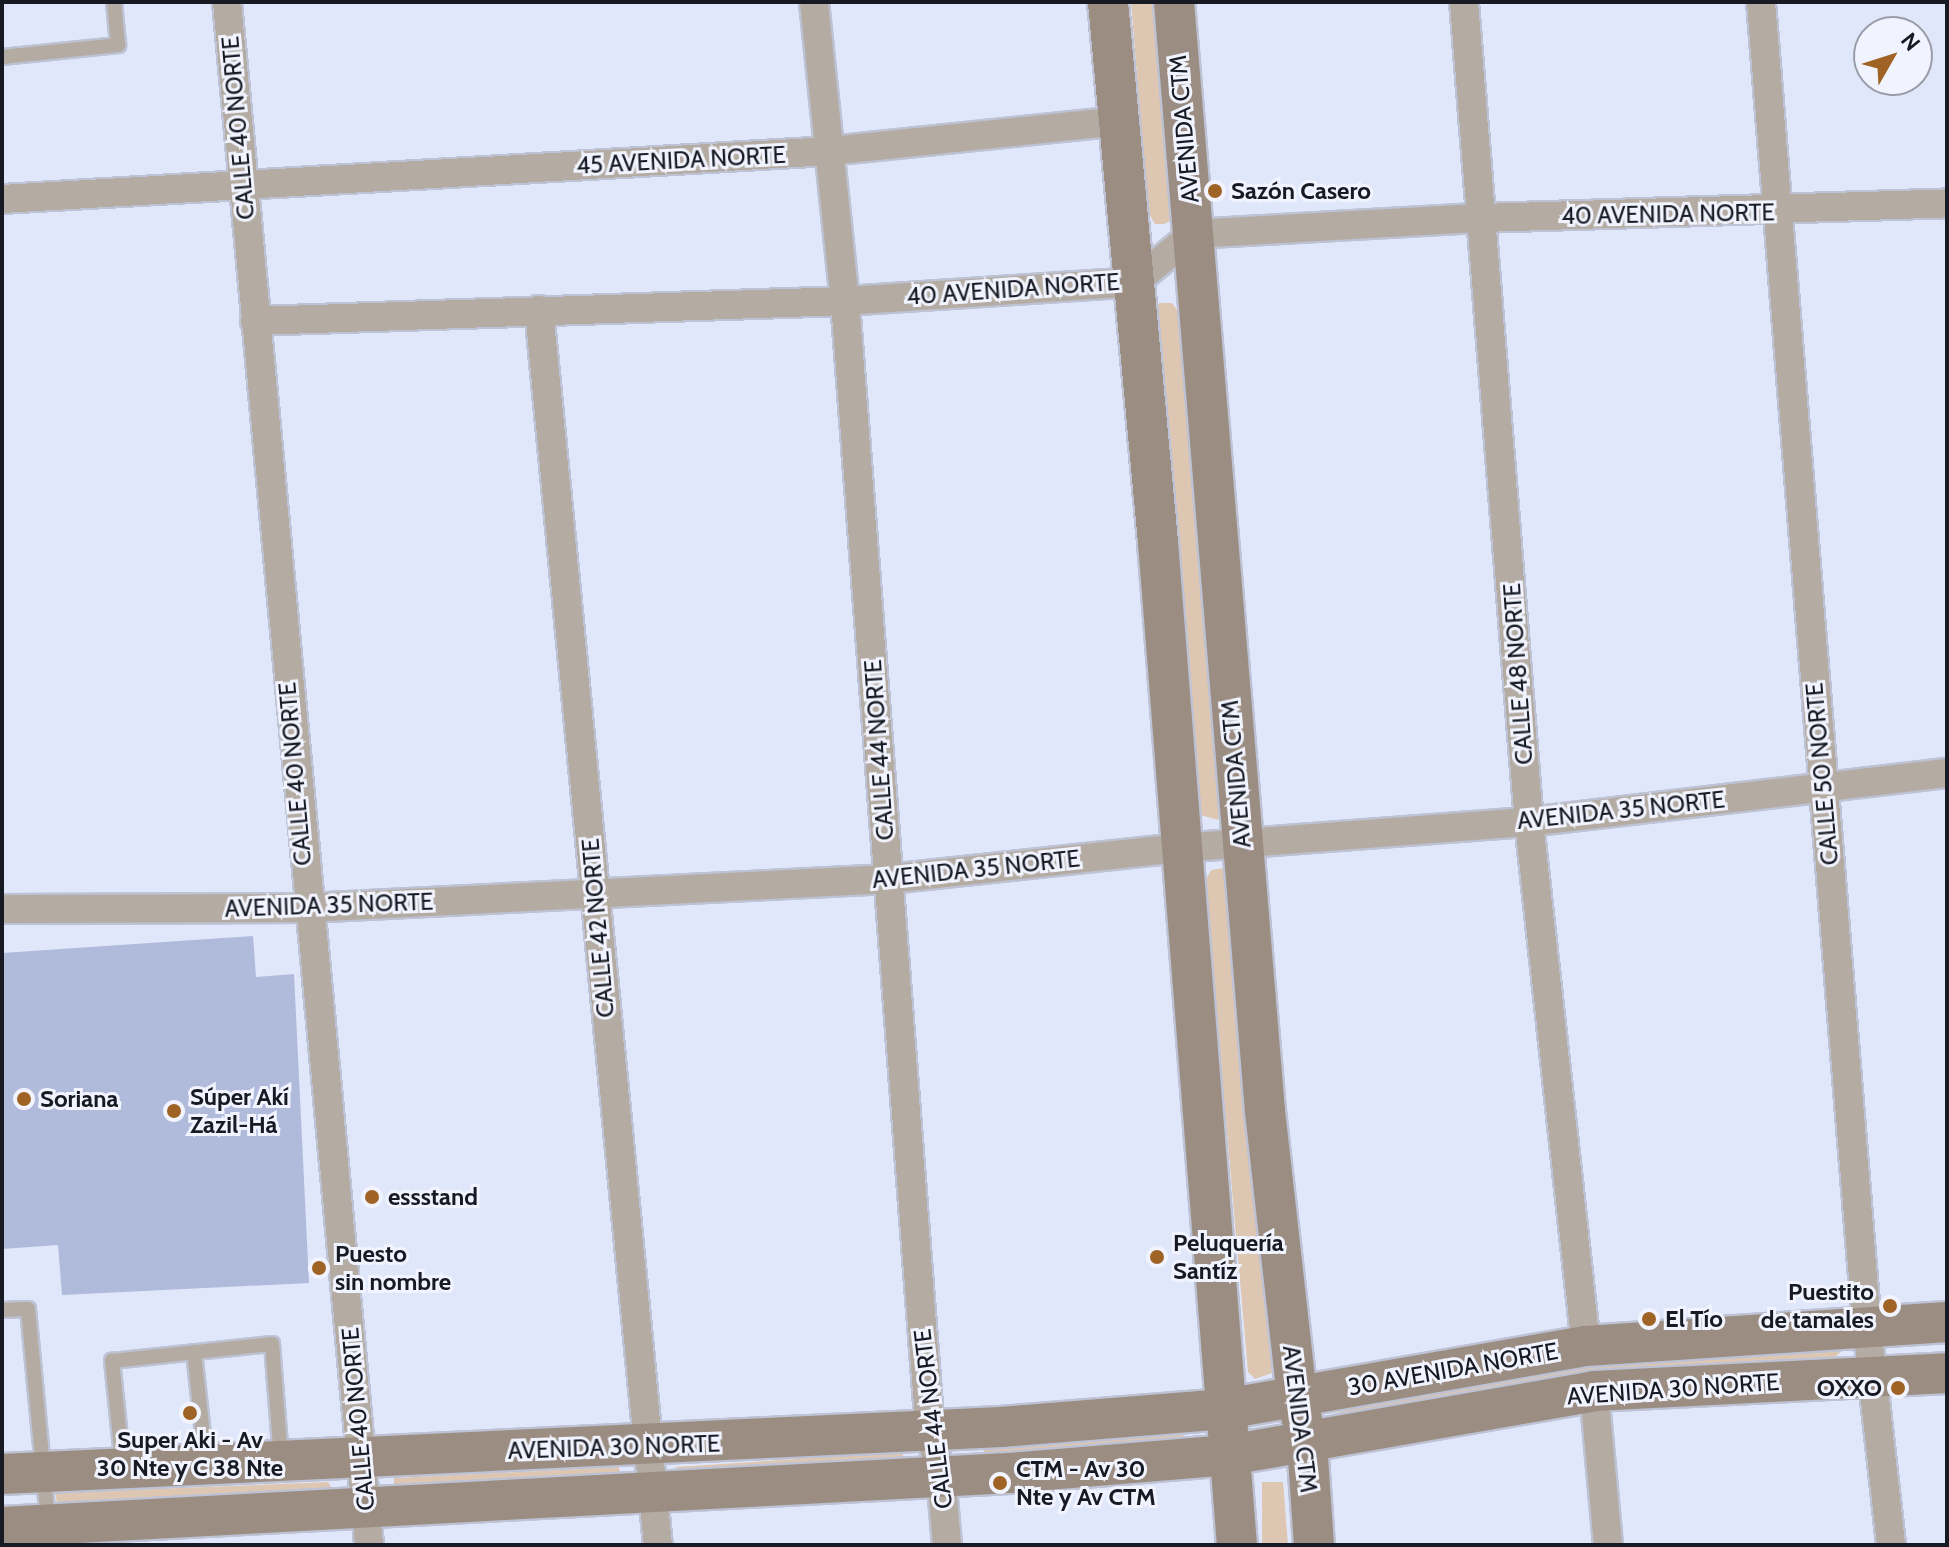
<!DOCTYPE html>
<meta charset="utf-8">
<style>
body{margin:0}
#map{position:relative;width:1949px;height:1547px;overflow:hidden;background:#e1e7fb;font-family:Cabin,sans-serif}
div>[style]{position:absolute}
.green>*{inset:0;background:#ddc7b3}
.building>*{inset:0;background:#b0badb}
.roads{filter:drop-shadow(2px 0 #bdc2d4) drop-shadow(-2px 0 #bdc2d4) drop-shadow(0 2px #bdc2d4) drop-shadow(0 -2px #bdc2d4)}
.lane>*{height:14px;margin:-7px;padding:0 7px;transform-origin:7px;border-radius:7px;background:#b4aba2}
.street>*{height:28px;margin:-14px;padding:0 14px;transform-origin:14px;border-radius:14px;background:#b4aba2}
.secondary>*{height:40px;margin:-20px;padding:0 20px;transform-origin:20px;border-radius:20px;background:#9b8d81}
.dots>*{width:22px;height:22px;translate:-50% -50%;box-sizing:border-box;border:4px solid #f1f4ff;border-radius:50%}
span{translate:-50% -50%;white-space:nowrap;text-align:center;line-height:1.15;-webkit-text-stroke:6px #f1f4ff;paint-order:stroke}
.street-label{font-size:24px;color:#181a23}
.poi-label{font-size:24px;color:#181a23;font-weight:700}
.left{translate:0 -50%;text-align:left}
.right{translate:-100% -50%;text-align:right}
.frame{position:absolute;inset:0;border:4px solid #181a23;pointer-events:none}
.north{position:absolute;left:1853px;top:16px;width:80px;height:80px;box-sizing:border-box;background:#f1f4ff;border:2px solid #9a9da7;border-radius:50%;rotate:51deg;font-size:22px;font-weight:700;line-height:32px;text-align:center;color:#181a23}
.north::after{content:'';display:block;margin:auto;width:28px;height:36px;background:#9f6425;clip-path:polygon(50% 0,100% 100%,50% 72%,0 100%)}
</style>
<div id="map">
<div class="green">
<i style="clip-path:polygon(1131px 2px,1152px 2px,1173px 220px,1164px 224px,1155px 224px,1148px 212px)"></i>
<i style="clip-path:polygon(1159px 303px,1172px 303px,1179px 312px,1221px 808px,1218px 820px,1197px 814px,1154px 313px)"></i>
<i style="clip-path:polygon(1224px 868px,1272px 1373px,1255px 1379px,1248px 1372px,1205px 882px,1211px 870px)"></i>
<i style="clip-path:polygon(1845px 1348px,1834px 1358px,1592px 1376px,1328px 1422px,1323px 1417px,1387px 1398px,1589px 1361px)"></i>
<i style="clip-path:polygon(1183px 1431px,1184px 1441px,986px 1454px,981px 1448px)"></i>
<i style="clip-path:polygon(903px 1452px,903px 1458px,682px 1473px,675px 1467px)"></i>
<i style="clip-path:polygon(619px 1467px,620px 1474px,394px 1487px,394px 1478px)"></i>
<i style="clip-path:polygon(328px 1482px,332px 1488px,328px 1490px,86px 1501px,57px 1502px,55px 1493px)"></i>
<i style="clip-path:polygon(1262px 1482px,1283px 1482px,1288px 1545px,1262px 1545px)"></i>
</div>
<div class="building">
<i style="clip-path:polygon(253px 936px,256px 977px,294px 974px,309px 1283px,62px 1295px,58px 1245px,2px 1249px,2px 953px)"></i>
</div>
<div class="roads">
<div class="lane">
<i style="left:2px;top:57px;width:117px;rotate:-5.9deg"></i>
<i style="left:118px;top:45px;width:43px;rotate:-95.3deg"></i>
<i style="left:2px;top:1310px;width:26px;rotate:-2deg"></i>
<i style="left:28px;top:1309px;width:212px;rotate:84.6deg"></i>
<i style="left:194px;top:1352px;width:112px;rotate:83.8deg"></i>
<i style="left:123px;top:1467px;width:107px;rotate:-95.9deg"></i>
<i style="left:112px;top:1361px;width:161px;rotate:-6.1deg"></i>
<i style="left:272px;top:1344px;width:115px;rotate:85.5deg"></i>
</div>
<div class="street">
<i style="left:227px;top:2px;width:1550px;rotate:84.74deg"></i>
<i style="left:814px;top:2px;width:301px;rotate:84.1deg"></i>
<i style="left:845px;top:301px;width:1134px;rotate:85.7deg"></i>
<i style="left:930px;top:1432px;width:45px;rotate:76deg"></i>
<i style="left:941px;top:1476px;width:69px;rotate:85deg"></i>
<i style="left:1464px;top:2px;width:823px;rotate:85.47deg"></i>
<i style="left:1529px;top:822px;width:527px;rotate:83.79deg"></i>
<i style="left:1761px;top:2px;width:1329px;rotate:85.43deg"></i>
<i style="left:1867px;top:1327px;width:219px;rotate:83.7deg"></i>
<i style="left:2px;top:199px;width:829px;rotate:-3.32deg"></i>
<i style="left:830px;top:151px;width:290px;rotate:-5.9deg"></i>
<i style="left:539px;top:310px;width:1241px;rotate:84.5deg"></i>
<i style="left:255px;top:321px;width:590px;rotate:-1.94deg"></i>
<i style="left:845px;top:301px;width:291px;rotate:-3.7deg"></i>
<i style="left:1135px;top:282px;width:75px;rotate:-39.6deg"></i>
<i style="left:1193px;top:234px;width:289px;rotate:-3.2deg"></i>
<i style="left:1482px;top:218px;width:465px;rotate:-1.8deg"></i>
<i style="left:2px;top:909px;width:305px;rotate:-0.2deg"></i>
<i style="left:307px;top:908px;width:583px;rotate:-2.85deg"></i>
<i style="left:889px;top:879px;width:293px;rotate:-6.1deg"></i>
<i style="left:1180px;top:848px;width:350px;rotate:-4.3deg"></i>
<i style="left:1529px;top:822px;width:421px;rotate:-6.7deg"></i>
<i style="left:1594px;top:1391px;width:155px;rotate:84.8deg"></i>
</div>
<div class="secondary">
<i style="left:1108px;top:2px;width:542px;rotate:84.71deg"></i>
<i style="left:1158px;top:542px;width:1006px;rotate:85.5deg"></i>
<i style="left:1174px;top:2px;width:1113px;rotate:85.31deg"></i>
<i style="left:1265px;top:1111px;width:288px;rotate:83.6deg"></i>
<i style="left:1297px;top:1397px;width:47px;rotate:77.7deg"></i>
<i style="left:1307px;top:1443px;width:102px;rotate:86.1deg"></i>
<i style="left:2px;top:1474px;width:1000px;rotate:-2.69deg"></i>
<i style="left:1001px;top:1427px;width:225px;rotate:-4.6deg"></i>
<i style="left:1225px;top:1409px;width:366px;rotate:-9.9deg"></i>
<i style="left:1586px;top:1346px;width:362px;rotate:-3.8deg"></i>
<i style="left:2px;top:1527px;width:1009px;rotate:-3.07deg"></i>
<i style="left:1010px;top:1473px;width:220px;rotate:-4.7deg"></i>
<i style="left:1229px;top:1455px;width:371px;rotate:-9.9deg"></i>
<i style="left:1594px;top:1391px;width:353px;rotate:-2.9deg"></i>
</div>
</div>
<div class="dots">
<i style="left:1215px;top:191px;background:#9f6425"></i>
<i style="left:24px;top:1099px;background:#9f6425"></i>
<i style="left:174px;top:1111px;background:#9f6425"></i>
<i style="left:372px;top:1197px;background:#9f6425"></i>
<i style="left:1157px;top:1257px;background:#9f6425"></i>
<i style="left:319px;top:1268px;background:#9f6425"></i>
<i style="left:1890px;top:1306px;background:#9f6425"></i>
<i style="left:1649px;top:1319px;background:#9f6425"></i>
<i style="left:1898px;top:1388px;background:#9f6425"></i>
<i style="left:190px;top:1413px;background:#9f6425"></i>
<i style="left:1000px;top:1483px;background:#9f6425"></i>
</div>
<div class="street-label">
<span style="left:238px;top:128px;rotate:-95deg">CALLE 40 NORTE</span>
<span style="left:1184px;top:129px;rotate:-95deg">AVENIDA CTM</span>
<span style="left:681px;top:160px;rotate:-3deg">45 AVENIDA NORTE</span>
<span style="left:1668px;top:214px;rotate:-1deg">40 AVENIDA NORTE</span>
<span style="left:1013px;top:289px;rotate:-4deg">40 AVENIDA NORTE</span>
<span style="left:1518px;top:674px;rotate:-94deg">CALLE 48 NORTE</span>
<span style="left:879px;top:750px;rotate:-94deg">CALLE 44 NORTE</span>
<span style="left:295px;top:774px;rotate:-95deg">CALLE 40 NORTE</span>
<span style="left:1236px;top:774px;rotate:-95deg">AVENIDA CTM</span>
<span style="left:1822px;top:774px;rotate:-95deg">CALLE 50 NORTE</span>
<span style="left:1621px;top:810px;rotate:-6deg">AVENIDA 35 NORTE</span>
<span style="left:976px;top:869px;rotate:-6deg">AVENIDA 35 NORTE</span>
<span style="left:329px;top:905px;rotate:-2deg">AVENIDA 35 NORTE</span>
<span style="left:598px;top:928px;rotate:-95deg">CALLE 42 NORTE</span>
<span style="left:1453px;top:1369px;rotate:-10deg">30 AVENIDA NORTE</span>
<span style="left:1673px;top:1389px;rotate:-4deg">AVENIDA 30 NORTE</span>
<span style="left:358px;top:1419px;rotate:-95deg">CALLE 40 NORTE</span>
<span style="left:933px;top:1419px;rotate:-97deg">CALLE 44 NORTE</span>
<span style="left:1300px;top:1419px;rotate:83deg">AVENIDA CTM</span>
<span style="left:614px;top:1447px;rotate:-2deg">AVENIDA 30 NORTE</span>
</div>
<div class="poi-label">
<span class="left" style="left:1231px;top:191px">Sazón Casero</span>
<span class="left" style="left:190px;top:1111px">Súper Akí<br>Zazil-Há</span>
<span class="left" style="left:40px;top:1099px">Soriana</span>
<span class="left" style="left:388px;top:1197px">essstand</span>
<span class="left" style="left:1173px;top:1257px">Peluquería<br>Santíz</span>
<span class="left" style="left:335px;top:1268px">Puesto<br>sin nombre</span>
<span class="right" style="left:1874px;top:1306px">Puestito<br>de tamales</span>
<span class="left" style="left:1665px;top:1319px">El Tío</span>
<span class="right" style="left:1882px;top:1388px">OXXO</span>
<span style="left:190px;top:1454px">Super Aki - Av<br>30 Nte y C 38 Nte</span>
<span class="left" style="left:1016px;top:1483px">CTM - Av 30<br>Nte y Av CTM</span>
</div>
<div class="frame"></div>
<div class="north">N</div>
</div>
